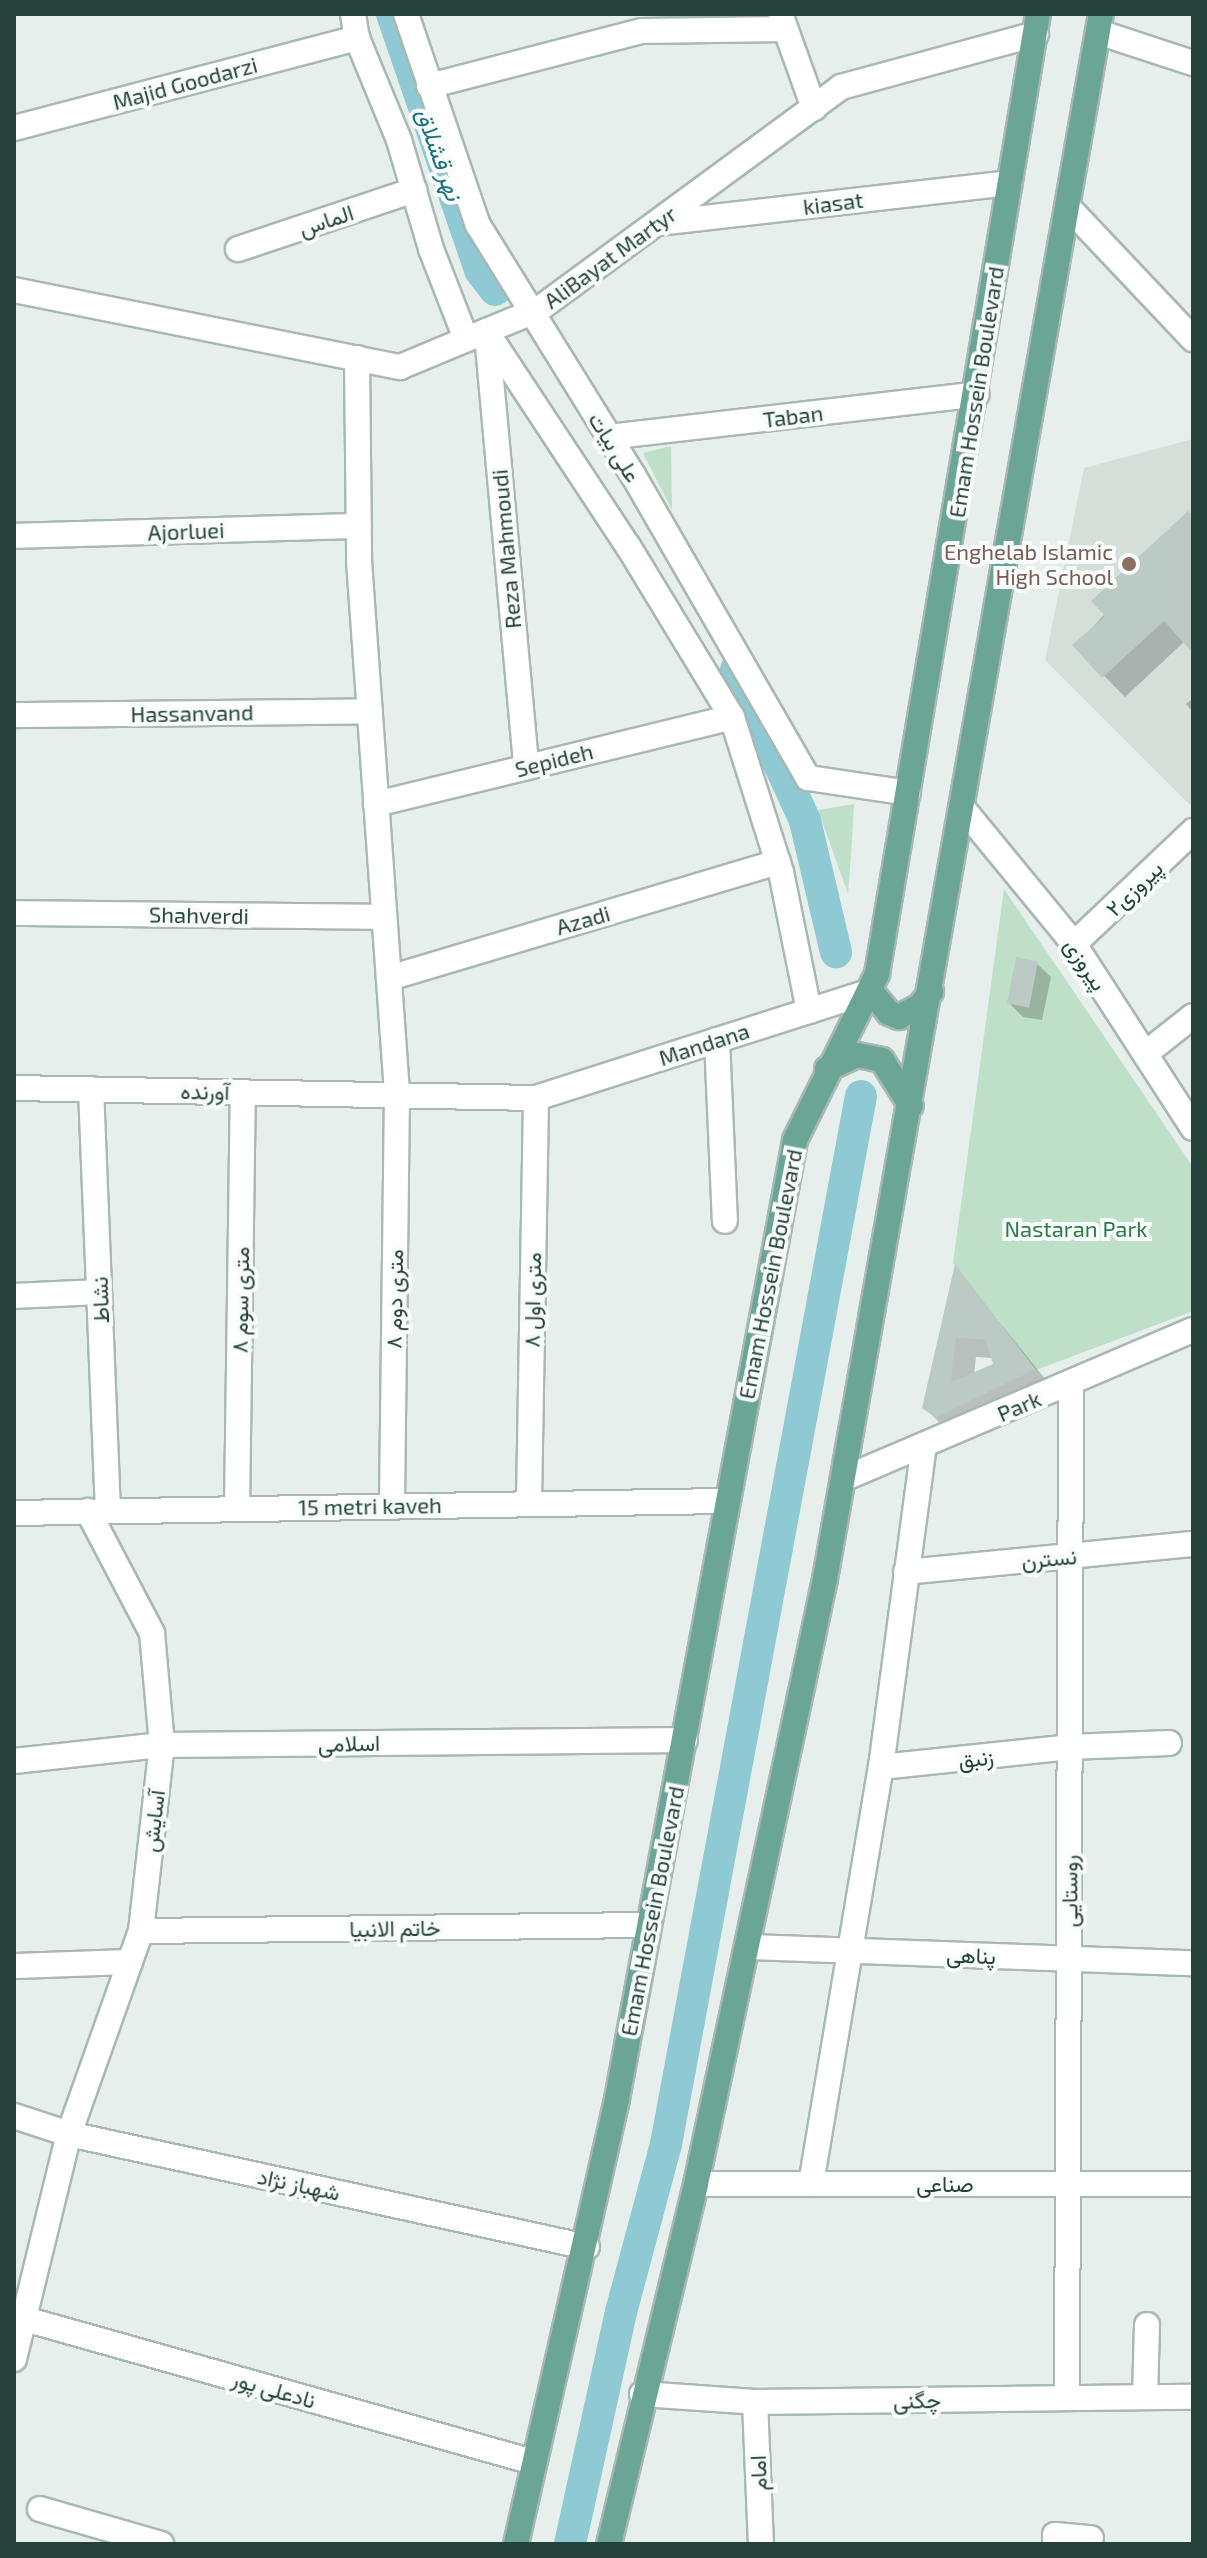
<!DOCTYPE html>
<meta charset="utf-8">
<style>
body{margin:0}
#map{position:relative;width:1207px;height:2558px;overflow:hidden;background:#e6efeb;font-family:"Exo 2",Vazirmatn,sans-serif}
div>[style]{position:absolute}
.built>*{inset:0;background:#d4dfda}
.green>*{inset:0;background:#bfe0c8}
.shadow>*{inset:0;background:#0003}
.canal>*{height:32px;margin:-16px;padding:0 16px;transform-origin:16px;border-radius:16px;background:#8ec9d4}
.building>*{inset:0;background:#bbcac4}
.roads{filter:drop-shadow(2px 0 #a8b8b2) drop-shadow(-2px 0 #a8b8b2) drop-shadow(0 2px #a8b8b2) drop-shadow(0 -2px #a8b8b2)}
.minor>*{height:24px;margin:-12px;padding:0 12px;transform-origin:12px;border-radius:12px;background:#fff}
.major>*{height:24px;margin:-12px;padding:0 12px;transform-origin:12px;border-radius:12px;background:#6aa596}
.dots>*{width:22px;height:22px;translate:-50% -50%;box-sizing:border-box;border:4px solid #f7fbf9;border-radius:50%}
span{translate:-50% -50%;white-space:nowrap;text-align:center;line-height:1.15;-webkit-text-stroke:8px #f7fbf9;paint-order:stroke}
.street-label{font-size:22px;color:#24423a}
.education-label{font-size:22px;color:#785e54}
.right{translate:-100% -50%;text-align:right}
.park-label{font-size:22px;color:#2d7a4b}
.water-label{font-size:24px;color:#1c6f80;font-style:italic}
.frame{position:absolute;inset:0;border:16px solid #24423a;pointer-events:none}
</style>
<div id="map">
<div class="built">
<i style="clip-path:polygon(1193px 439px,1193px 802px,1190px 805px,1045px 660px,1084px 468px)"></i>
</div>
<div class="green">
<i style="clip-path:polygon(671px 446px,672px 510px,643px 453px)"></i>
<i style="clip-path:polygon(854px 804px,852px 840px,848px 894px,818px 810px)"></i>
<i style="clip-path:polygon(1004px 889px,1193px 1167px,1193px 1311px,1036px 1370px,953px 1263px)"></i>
</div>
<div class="shadow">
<i style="clip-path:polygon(1193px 519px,1193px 650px,1185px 641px,1125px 697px,1075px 646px)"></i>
<i style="clip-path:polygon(1193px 698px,1193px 712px,1186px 704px)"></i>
<i style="clip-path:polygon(1037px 964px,1051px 977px,1042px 1020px,1023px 1017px,1009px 1003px)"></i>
<i style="clip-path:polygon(evenodd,956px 1268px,1054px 1390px,945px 1428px,924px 1407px,956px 1268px,976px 1357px,994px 1358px,995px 1365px,974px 1374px,976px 1357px)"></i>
</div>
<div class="canal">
<i style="left:392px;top:14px;width:271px;rotate:71deg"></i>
<i style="left:480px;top:270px;width:25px;rotate:53deg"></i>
<i style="left:736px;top:670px;width:166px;rotate:65.4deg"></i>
<i style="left:805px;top:821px;width:135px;rotate:76.7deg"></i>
<i style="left:570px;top:2544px;width:238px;rotate:-77.6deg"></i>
<i style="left:621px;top:2312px;width:174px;rotate:-75deg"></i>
<i style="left:666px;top:2144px;width:1066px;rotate:-79.46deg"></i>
</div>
<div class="building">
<i style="clip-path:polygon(1188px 511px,1193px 516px,1193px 653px,1164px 621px,1102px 678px,1072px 645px,1105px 616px,1091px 601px)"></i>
<i style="clip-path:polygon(1016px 957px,1038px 962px,1029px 1008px,1007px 1003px)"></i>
<i style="clip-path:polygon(evenodd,955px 1264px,1035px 1369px,936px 1418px,922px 1408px,955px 1264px,956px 1337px,986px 1340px,993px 1364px,951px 1382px,956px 1337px)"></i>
</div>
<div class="roads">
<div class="minor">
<i style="left:353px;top:14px;width:24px;rotate:81deg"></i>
<i style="left:357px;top:38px;width:110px;rotate:67.6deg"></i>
<i style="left:399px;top:140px;width:114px;rotate:73.6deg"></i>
<i style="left:431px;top:249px;width:97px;rotate:68.7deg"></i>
<i style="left:406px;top:14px;width:223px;rotate:71.2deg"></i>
<i style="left:478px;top:225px;width:294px;rotate:58.2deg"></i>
<i style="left:633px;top:475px;width:350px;rotate:60deg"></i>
<i style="left:808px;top:778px;width:101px;rotate:8.5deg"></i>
<i style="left:781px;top:16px;width:98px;rotate:70.3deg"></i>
<i style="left:1098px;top:32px;width:100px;rotate:18.1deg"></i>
<i style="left:429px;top:86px;width:220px;rotate:-14.5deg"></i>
<i style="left:642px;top:31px;width:143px;rotate:-0.8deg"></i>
<i style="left:14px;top:128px;width:355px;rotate:-14.7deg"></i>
<i style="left:1068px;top:207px;width:182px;rotate:46.6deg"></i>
<i style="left:659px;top:223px;width:353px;rotate:-6.5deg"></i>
<i style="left:238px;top:249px;width:186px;rotate:-18.5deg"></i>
<i style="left:14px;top:290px;width:394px;rotate:11.3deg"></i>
<i style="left:400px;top:367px;width:151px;rotate:-22.6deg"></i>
<i style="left:539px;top:309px;width:375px;rotate:-36.3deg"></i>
<i style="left:841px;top:87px;width:202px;rotate:-15.2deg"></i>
<i style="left:486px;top:331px;width:258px;rotate:56.6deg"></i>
<i style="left:628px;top:546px;width:200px;rotate:58.7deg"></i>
<i style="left:732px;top:717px;width:163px;rotate:72.5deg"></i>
<i style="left:781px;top:872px;width:142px;rotate:78.6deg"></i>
<i style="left:487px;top:335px;width:434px;rotate:84.8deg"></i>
<i style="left:357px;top:358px;width:203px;rotate:89.4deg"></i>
<i style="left:359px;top:561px;width:533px;rotate:85.91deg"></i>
<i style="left:397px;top:1093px;width:412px;rotate:90.7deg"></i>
<i style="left:608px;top:437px;width:371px;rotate:-6.6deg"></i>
<i style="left:14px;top:536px;width:345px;rotate:-1.7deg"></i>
<i style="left:14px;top:715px;width:356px;rotate:-0.6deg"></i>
<i style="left:376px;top:804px;width:366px;rotate:-13.7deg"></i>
<i style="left:964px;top:810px;width:173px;rotate:50.6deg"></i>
<i style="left:1074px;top:944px;width:219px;rotate:57.1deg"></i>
<i style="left:14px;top:913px;width:370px;rotate:0.6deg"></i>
<i style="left:1074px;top:944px;width:164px;rotate:-43.5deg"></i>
<i style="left:389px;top:978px;width:406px;rotate:-16.6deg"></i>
<i style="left:717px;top:1040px;width:181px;rotate:87.5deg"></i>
<i style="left:1145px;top:1054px;width:61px;rotate:-38.4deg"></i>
<i style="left:14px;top:1088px;width:522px;rotate:1.1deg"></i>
<i style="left:536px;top:1098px;width:352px;rotate:-17.7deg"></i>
<i style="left:91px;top:1089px;width:422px;rotate:87.7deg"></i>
<i style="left:14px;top:1296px;width:85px;rotate:-2.7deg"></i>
<i style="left:843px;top:1479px;width:380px;rotate:-23.1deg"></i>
<i style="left:529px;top:1502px;width:404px;rotate:-89deg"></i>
<i style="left:237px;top:1509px;width:417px;rotate:-89.2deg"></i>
<i style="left:14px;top:1513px;width:712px;rotate:-0.97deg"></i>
<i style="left:906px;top:1572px;width:288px;rotate:-5.6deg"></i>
<i style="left:14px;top:1761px;width:149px;rotate:-6.2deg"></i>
<i style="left:162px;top:1745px;width:523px;rotate:-0.55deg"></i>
<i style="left:881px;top:1767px;width:190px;rotate:-6deg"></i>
<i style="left:1070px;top:1747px;width:99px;rotate:-2.3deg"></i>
<i style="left:141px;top:1931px;width:508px;rotate:-0.68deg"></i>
<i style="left:749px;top:1947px;width:444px;rotate:2.1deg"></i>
<i style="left:14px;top:1966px;width:116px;rotate:-2deg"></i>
<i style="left:14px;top:2116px;width:58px;rotate:18.1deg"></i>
<i style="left:69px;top:2134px;width:530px;rotate:12.31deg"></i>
<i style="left:696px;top:2184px;width:497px"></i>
<i style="left:811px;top:2184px;width:423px;rotate:-80.5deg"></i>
<i style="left:881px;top:1767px;width:324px;rotate:-82.4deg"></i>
<i style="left:14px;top:2316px;width:539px;rotate:15.71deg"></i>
<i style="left:14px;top:2359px;width:232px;rotate:-76.3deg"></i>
<i style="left:69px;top:2134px;width:215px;rotate:-70.5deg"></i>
<i style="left:141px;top:1931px;width:187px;rotate:-83.6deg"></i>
<i style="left:162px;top:1745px;width:112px;rotate:-95.1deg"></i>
<i style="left:152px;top:1633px;width:138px;rotate:-117.7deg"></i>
<i style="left:642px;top:2394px;width:113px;rotate:4deg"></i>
<i style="left:755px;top:2402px;width:438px;rotate:-0.7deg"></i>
<i style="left:1145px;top:2397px;width:72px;rotate:-88.4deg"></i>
<i style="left:1067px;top:2398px;width:1014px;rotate:-89.77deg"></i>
<i style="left:755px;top:2402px;width:142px;rotate:87.6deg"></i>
<i style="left:40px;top:2509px;width:126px;rotate:16.1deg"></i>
<i style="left:1055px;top:2544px;width:9px;rotate:-90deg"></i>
<i style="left:1055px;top:2535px;width:36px;rotate:5deg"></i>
</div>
<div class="major">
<i style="left:871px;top:991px;width:28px;rotate:51deg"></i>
<i style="left:889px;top:1013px;width:11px;rotate:22deg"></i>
<i style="left:899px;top:1017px;width:24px;rotate:-28deg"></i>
<i style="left:920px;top:1006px;width:18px;rotate:-52deg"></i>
<i style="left:827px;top:1069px;width:33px;rotate:-25deg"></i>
<i style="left:857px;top:1055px;width:25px;rotate:11deg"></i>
<i style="left:882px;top:1060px;width:54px;rotate:57.8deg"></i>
<i style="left:516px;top:2544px;width:456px;rotate:-77.2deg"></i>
<i style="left:617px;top:2099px;width:975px;rotate:-79.48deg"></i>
<i style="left:795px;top:1140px;width:185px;rotate:-63.7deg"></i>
<i style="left:877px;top:974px;width:973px;rotate:-80.48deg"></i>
<i style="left:609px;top:2544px;width:370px;rotate:-76.4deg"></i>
<i style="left:696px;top:2184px;width:619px;rotate:-77.96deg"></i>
<i style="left:825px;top:1579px;width:1589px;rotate:-80deg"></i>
</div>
</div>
<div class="dots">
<i style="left:1129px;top:564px;background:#8d6e63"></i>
</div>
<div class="street-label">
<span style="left:185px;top:83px;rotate:-15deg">Majid Goodarzi</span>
<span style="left:833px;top:203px;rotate:-7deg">kiasat</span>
<span style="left:326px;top:220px;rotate:-18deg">الماس</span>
<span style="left:610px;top:257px;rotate:-36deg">AliBayat Martyr</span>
<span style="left:976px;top:392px;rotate:-81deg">Emam Hossein Boulevard</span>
<span style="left:793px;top:416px;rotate:-7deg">Taban</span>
<span style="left:615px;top:447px;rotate:58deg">علی بیات</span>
<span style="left:186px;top:531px;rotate:-2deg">Ajorluei</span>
<span style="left:506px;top:549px;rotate:-95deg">Reza Mahmoudi</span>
<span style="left:192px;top:713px;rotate:-1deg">Hassanvand</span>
<span style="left:554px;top:760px;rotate:-14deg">Sepideh</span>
<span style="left:1134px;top:888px;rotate:-44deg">پیروزی۲</span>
<span style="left:199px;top:915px;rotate:1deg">Shahverdi</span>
<span style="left:583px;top:920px;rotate:-16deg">Azadi</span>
<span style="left:1086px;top:964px;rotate:56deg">پیروزی</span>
<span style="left:704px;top:1044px;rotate:-18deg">Mandana</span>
<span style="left:205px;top:1091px;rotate:1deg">آورنده</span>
<span style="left:770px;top:1274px;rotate:-79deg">Emam Hossein Boulevard</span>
<span style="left:394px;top:1299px;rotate:-89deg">۸ متری دوم</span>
<span style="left:100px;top:1300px;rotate:-92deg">نشاط</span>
<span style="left:240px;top:1300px;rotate:-89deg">۸ متری سوم</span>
<span style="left:532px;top:1300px;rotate:-89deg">۸ متری اول</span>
<span style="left:1019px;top:1406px;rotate:-23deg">Park</span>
<span style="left:370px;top:1506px;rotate:-1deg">15 metri kaveh</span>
<span style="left:1049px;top:1558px;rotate:-5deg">نسترن</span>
<span style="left:349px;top:1743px;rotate:-1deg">اسلامی</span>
<span style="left:976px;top:1758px;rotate:-6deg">زنبق</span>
<span style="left:153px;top:1821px;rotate:-83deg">آسایش</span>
<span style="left:1069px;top:1891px;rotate:-90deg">روستایی</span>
<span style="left:652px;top:1911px;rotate:-79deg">Emam Hossein Boulevard</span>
<span style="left:395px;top:1928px;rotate:-1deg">خاتم الانبیا</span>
<span style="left:971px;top:1955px;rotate:2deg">پناهی</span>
<span style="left:299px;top:2184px;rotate:12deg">شهباز نژاد</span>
<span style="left:945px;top:2184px">صناعی</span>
<span style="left:274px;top:2389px;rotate:16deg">نادعلی پور</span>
<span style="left:917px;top:2400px;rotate:-1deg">چگنی</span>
<span style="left:758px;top:2473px;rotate:-92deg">امام</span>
</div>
<div class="education-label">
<span class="right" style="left:1113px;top:564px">Enghelab Islamic<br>High School</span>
</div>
<div class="park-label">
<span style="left:1076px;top:1229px">Nastaran Park</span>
</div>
<div class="water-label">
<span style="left:440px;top:154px;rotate:71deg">نهر قشلاق</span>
</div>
<div class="frame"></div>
</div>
